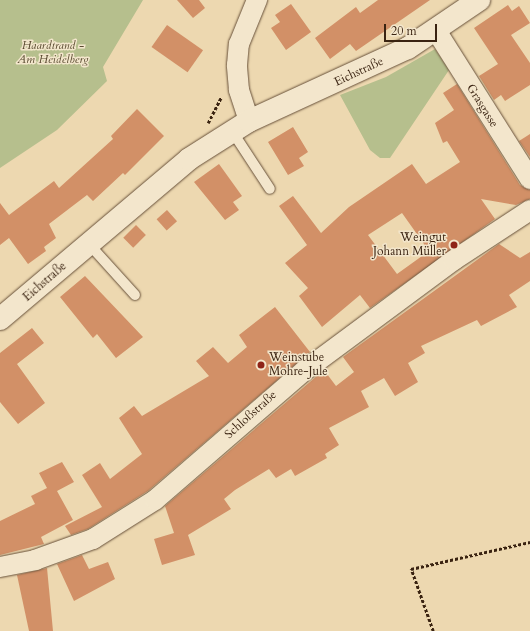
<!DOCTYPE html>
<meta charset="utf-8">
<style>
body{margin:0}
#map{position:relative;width:530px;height:631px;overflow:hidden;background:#edd8b0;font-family:Cardo,serif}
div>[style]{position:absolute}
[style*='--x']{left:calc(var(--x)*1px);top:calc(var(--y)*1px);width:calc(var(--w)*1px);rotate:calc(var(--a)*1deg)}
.green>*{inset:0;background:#b6bf8d}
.building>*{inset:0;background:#d29067;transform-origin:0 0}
.path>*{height:2.5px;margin-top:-1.25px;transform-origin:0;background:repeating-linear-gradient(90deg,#3a2311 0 3px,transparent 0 5px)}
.roads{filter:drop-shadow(0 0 1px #675039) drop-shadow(0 0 1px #675039)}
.service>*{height:10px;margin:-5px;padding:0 5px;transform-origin:5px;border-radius:5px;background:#f3e6cc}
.minor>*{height:20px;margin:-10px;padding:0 10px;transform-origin:10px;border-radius:10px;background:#f3e6cc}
.tertiary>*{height:22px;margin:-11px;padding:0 11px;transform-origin:11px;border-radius:11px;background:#f3e6cc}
.dots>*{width:11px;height:11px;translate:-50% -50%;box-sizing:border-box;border:2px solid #f3e6cc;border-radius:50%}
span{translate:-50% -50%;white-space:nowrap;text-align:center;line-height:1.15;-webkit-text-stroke:3px #f3e6cc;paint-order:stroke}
.park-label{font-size:12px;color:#594a30;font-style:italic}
.street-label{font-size:12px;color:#3a2311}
.poi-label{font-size:12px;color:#3a2311}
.right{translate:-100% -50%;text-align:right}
.left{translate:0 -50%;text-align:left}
.scale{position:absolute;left:384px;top:24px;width:53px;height:18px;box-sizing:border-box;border:2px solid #3a2311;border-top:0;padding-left:5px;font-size:12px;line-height:14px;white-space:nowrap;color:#3a2311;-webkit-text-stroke:3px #f3e6cc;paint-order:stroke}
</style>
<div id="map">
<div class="green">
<div style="clip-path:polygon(0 0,143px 0,103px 67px,107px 81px,57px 130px,0 168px)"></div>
<div style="clip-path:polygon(435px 49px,449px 70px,390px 158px,380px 158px,370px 150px,340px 95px,386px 77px)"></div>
</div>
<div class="building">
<div style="clip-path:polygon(177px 0,199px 0,205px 8px,193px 18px)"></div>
<div style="clip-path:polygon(378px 0,430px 0,356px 51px,350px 44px,330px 59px,315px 38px,356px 7px,360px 13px)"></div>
<div style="clip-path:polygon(291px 4px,311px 32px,286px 50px,271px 28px,280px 22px,275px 15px)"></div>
<div style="clip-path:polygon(508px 5px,512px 11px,519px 6px,530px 23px,511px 35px,530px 63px,530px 85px,505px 101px,501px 95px,494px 100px,479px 76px,498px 64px,474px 28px)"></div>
<div style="left:167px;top:25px;width:44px;height:27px;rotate:35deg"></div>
<div style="clip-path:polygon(evenodd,457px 84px,520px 185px,530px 190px,530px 199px,516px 205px,481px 199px,495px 219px,370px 308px,360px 295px,322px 327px,299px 296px,308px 288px,285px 263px,307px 245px,279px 206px,293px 196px,321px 233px,349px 207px,412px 164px,426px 184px,460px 162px,447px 141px,443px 143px,435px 123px,454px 110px,443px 93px,457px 84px,402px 213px,429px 251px,397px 274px,368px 235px,402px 213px)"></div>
<div style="clip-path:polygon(137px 109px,164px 136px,125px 175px,123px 173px,93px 201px,87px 195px,49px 224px,56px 238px,44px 247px,46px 251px,28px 264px,9px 238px,0 245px,0 203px,9px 215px,54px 181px,59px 188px,113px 139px,111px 136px)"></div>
<div style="clip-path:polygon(293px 127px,308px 152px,299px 158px,304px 166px,288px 175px,268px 142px)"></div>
<div style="clip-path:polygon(530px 134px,530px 157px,519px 141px)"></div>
<div style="clip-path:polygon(219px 164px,242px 196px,233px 202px,239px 210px,225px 220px,194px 182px)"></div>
<div style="left:167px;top:210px;width:15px;height:14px;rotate:48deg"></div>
<div style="left:136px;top:225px;width:14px;height:18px;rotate:45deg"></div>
<div style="clip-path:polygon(499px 244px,520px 258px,530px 252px,530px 281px,509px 295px,517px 307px,481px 326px,477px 320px,421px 346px,425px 353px,408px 363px,418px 382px,395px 396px,384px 378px,361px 391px,369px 407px,329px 428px,339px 445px,325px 454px,327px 458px,295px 476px,291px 469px,276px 478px,269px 469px,235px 490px,224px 499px,231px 509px,188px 535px,195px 555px,162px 565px,154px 539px,174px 533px,165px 506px,324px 370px,336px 386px,354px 372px,343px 357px)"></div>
<div style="clip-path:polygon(85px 276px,143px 337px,116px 358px,97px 334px,93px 338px,60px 297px)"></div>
<div style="clip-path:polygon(275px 307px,310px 352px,148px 491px,88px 529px,71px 535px,65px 526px,102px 507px,82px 475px,100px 463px,110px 479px,142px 454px,119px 418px,134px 406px,142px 416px,209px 376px,196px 361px,213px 347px,228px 363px,247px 347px,239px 335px)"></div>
<div style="clip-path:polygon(32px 328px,44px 343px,17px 364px,45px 403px,18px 424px,0 402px,0 353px)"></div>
<div style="clip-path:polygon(62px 462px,74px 482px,57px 491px,73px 520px,41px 537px,44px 544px,0 555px,0 521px,35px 504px,31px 496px,47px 488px,39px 473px)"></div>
<div style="clip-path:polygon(82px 555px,89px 569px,108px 562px,115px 579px,74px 601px,57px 564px)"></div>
<div style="clip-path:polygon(47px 568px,53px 631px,29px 631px,17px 575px)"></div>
</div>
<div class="path">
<div style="--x:208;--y:123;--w:29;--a:-63"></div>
<div style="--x:433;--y:631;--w:66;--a:-109.5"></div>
<div style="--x:411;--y:569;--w:122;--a:-12.8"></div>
</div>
<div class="roads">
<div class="service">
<div style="--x:232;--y:131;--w:69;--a:56.8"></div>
<div style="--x:88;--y:243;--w:70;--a:47.9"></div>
</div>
<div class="minor">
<div style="--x:437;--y:32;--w:174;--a:57.7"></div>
<div style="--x:249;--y:121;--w:33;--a:-108"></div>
<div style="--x:239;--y:90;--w:25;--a:-95"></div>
<div style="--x:237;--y:65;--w:21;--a:-85"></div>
<div style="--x:239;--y:44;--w:48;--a:-67.8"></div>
<div style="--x:0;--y:567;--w:36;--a:-11"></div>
<div style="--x:35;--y:560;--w:62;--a:-19.9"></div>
<div style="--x:93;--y:539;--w:73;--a:-32.2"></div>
<div style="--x:155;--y:500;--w:197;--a:-40.9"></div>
<div style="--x:304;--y:371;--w:187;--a:-36.5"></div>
<div style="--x:454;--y:260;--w:91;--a:-33.3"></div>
</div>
<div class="tertiary">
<div style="--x:0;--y:319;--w:248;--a:-40.2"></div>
<div style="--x:189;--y:159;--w:71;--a:-32.3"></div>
<div style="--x:249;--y:121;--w:175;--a:-24.7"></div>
<div style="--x:408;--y:48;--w:86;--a:-34.1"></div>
</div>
</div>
<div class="dots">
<div style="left:454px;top:245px;background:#8f2418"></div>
<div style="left:261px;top:365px;background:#8f2418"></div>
</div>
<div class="park-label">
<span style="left:53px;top:53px">Haardtrand -<br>Am Heidelberg</span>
</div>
<div class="street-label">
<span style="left:359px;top:72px;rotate:-25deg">Eichstraße</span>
<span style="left:482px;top:106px;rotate:58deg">Grasgasse</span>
<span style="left:45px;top:282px;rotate:-41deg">Eichstraße</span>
<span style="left:251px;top:415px;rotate:-42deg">Schloßstraße</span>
</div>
<div class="poi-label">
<span class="right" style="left:446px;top:245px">Weingut<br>Johann Müller</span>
<span class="left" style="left:269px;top:365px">Weinstube<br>Mohre-Jule</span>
</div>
<div class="scale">20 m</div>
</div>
